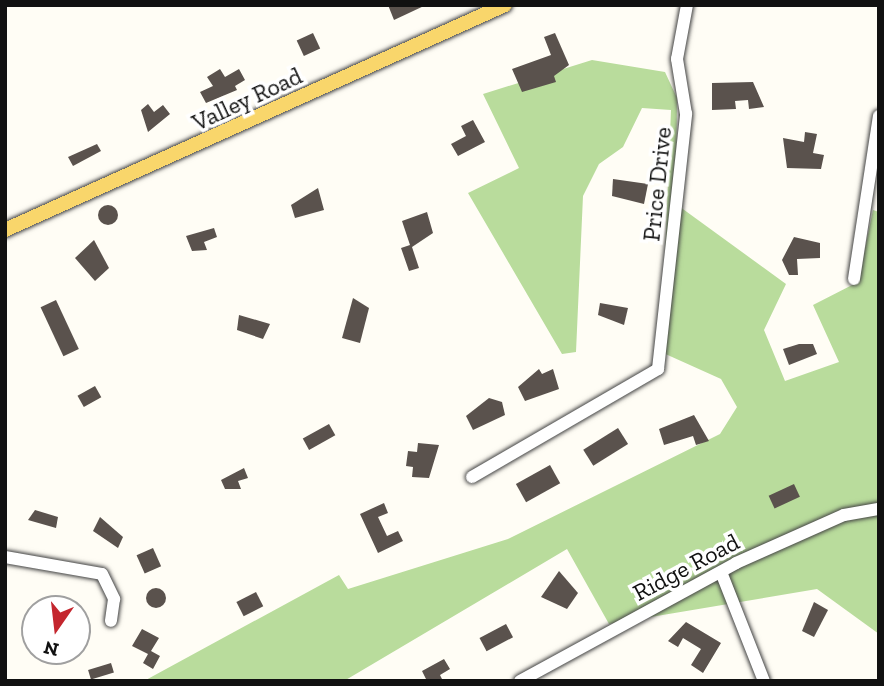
<!DOCTYPE html>
<style>
body{margin:0}
#map{position:relative;width:884px;height:686px;overflow:hidden;background:#fffdf5;font-family:"Zilla Slab",serif}
div>[style]{position:absolute}
[style*='--x']{left:calc(var(--x)*1px);top:calc(var(--y)*1px);width:calc(var(--w)*1px);rotate:calc(var(--a)*1deg)}
.forest>*{inset:0;background:#b9dc9c}
.building>*{inset:0;background:#5a524d;transform-origin:0 0}
.round{border-radius:50%}
.roads{filter:drop-shadow(0 0 2px #444) drop-shadow(0 0 2px #444)}
.minor>*{height:12px;margin:-6px;padding:0 6px;transform-origin:6px;border-radius:6px;background:#fff}
.major>*{height:14px;margin:-7px;padding:0 7px;transform-origin:7px;border-radius:7px;background:#f9d66b}
span{translate:-50% -50%;white-space:nowrap;text-align:center;line-height:1.15;-webkit-text-stroke:7px #fff;paint-order:stroke}
.street-label{font-size:24px;color:#111}
.frame{position:absolute;inset:0;border:7px solid #111;pointer-events:none}
.north{position:absolute;left:21px;top:595px;width:70px;height:70px;box-sizing:border-box;background:#fff;border:2px solid #a0a0a0;border-radius:50%;rotate:194deg;font-size:19px;font-weight:700;line-height:28px;text-align:center;color:#111}
.north::after{content:'';display:block;margin:auto;width:24px;height:32px;background:#c4262e;clip-path:polygon(50% 0,100% 100%,50% 72%,0 100%)}
</style>
<div id="map">
<div class="forest">
<div style="clip-path:polygon(592px 60px,665px 72px,677px 98px,676px 204px,786px 284px,764px 330px,785px 381px,839px 362px,813px 305px,858px 282px,873px 210px,879px 212px,879px 634px,817px 589px,609px 624px,567px 549px,344px 681px,144px 681px,339px 575px,348px 589px,508px 539px,720px 434px,737px 407px,721px 379px,661px 352px,671px 110px,642px 108px,623px 147px,599px 164px,583px 196px,576px 352px,562px 354px,468px 193px,519px 168px,483px 94px)"></div>
</div>
<div class="building">
<div style="clip-path:polygon(388px 5px,426px 5px,394px 20px)"></div>
<div style="left:313px;top:33px;width:17px;height:18px;rotate:65deg"></div>
<div style="clip-path:polygon(555px 33px,569px 65px,554px 76px,556px 82px,522px 92px,512px 69px,551px 55px,544px 37px)"></div>
<div style="clip-path:polygon(220px 69px,225px 77px,239px 69px,245px 80px,235px 86px,237px 90px,206px 103px,200px 92px,213px 86px,207px 77px)"></div>
<div style="clip-path:polygon(753px 82px,764px 107px,749px 109px,748px 100px,735px 101px,736px 109px,712px 110px,712px 83px)"></div>
<div style="clip-path:polygon(148px 104px,154px 112px,163px 105px,170px 114px,148px 132px,141px 110px)"></div>
<div style="clip-path:polygon(473px 120px,485px 142px,458px 156px,451px 144px,466px 136px,461px 126px)"></div>
<div style="clip-path:polygon(805px 132px,817px 134px,813px 153px,824px 155px,821px 169px,787px 168px,783px 138px,804px 142px)"></div>
<div style="clip-path:polygon(97px 144px,101px 151px,73px 166px,68px 157px)"></div>
<div style="clip-path:polygon(613px 179px,648px 184px,644px 204px,612px 196px)"></div>
<div style="clip-path:polygon(318px 188px,324px 210px,295px 218px,291px 205px)"></div>
<div class="round" style="left:98px;top:205px;width:20px;height:20px"></div>
<div style="clip-path:polygon(427px 212px,433px 233px,412px 247px,419px 268px,409px 271px,401px 248px,410px 245px,402px 221px)"></div>
<div style="clip-path:polygon(214px 228px,217px 237px,204px 242px,207px 250px,192px 251px,186px 236px)"></div>
<div style="clip-path:polygon(794px 237px,820px 243px,820px 258px,797px 259px,798px 275px,789px 275px,782px 260px)"></div>
<div style="clip-path:polygon(94px 240px,109px 268px,95px 281px,75px 258px)"></div>
<div style="clip-path:polygon(353px 298px,369px 308px,360px 343px,342px 338px)"></div>
<div style="left:56px;top:300px;width:54px;height:17px;rotate:65deg"></div>
<div style="clip-path:polygon(600px 303px,628px 308px,624px 325px,598px 315px)"></div>
<div style="clip-path:polygon(239px 315px,270px 324px,263px 339px,237px 330px)"></div>
<div style="clip-path:polygon(799px 344px,813px 344px,817px 354px,789px 365px,783px 349px)"></div>
<div style="clip-path:polygon(539px 369px,542px 374px,553px 369px,559px 389px,525px 401px,518px 387px)"></div>
<div style="left:95px;top:386px;width:13px;height:20px;rotate:61deg"></div>
<div style="clip-path:polygon(489px 398px,502px 402px,505px 415px,473px 430px,466px 416px)"></div>
<div style="clip-path:polygon(694px 415px,709px 441px,696px 445px,693px 436px,664px 445px,659px 429px)"></div>
<div style="left:329px;top:424px;width:13px;height:30px;rotate:61deg"></div>
<div style="left:618px;top:428px;width:19px;height:41px;rotate:58deg"></div>
<div style="clip-path:polygon(418px 443px,439px 445px,429px 478px,412px 477px,413px 467px,406px 466px,408px 451px,417px 452px)"></div>
<div style="left:550px;top:465px;width:21px;height:39px;rotate:61deg"></div>
<div style="clip-path:polygon(244px 468px,248px 478px,238px 481px,241px 489px,225px 489px,221px 480px)"></div>
<div style="left:794px;top:484px;width:14px;height:28px;rotate:65deg"></div>
<div style="clip-path:polygon(384px 503px,388px 513px,378px 517px,387px 536px,398px 531px,403px 541px,378px 553px,360px 514px)"></div>
<div style="clip-path:polygon(35px 510px,58px 517px,56px 528px,28px 520px)"></div>
<div style="clip-path:polygon(100px 517px,123px 537px,118px 548px,93px 531px)"></div>
<div style="left:153px;top:548px;width:20px;height:18px;rotate:66deg"></div>
<div style="clip-path:polygon(559px 571px,578px 593px,567px 609px,541px 597px)"></div>
<div class="round" style="left:146px;top:588px;width:20px;height:20px"></div>
<div style="left:256px;top:592px;width:16px;height:22px;rotate:63deg"></div>
<div style="clip-path:polygon(814px 602px,828px 610px,814px 637px,802px 631px)"></div>
<div style="clip-path:polygon(686px 622px,721px 643px,703px 673px,691px 665px,701px 649px,683px 638px,678px 647px,668px 641px)"></div>
<div style="left:506px;top:624px;width:15px;height:30px;rotate:62deg"></div>
<div style="clip-path:polygon(142px 629px,159px 638px,151px 651px,160px 656px,153px 669px,143px 663px,148px 654px,132px 646px)"></div>
<div style="clip-path:polygon(444px 659px,450px 669px,440px 675px,443px 681px,427px 681px,422px 671px)"></div>
<div style="left:111px;top:663px;width:10px;height:24px;rotate:73deg"></div>
</div>
<div class="roads">
<div class="minor">
<div style="--x:854;--y:279;--w:165;--a:-81.3"></div>
<div style="--x:472;--y:477;--w:215;--a:-30.1"></div>
<div style="--x:658;--y:369;--w:257;--a:-83.7"></div>
<div style="--x:686;--y:114;--w:56;--a:-99.3"></div>
<div style="--x:677;--y:59;--w:55;--a:-79.5"></div>
<div style="--x:5;--y:557;--w:98;--a:9.9"></div>
<div style="--x:102;--y:574;--w:28;--a:64"></div>
<div style="--x:114;--y:599;--w:22;--a:98"></div>
<div style="--x:721;--y:572;--w:117;--a:68.5"></div>
<div style="--x:520;--y:681;--w:246;--a:-28.6"></div>
<div style="--x:736;--y:563;--w:118;--a:-24"></div>
<div style="--x:844;--y:515;--w:36;--a:-10"></div>
</div>
<div class="major">
<div style="--x:5;--y:230;--w:548;--a:-24.23"></div>
</div>
</div>
<div class="street-label">
<span style="left:247px;top:99px;rotate:-25deg">Valley Road</span>
<span style="left:657px;top:184px;rotate:-84deg">Price Drive</span>
<span style="left:686px;top:567px;rotate:-28deg">Ridge Road</span>
</div>
<div class="frame"></div>
<div class="north">N</div>
</div>
